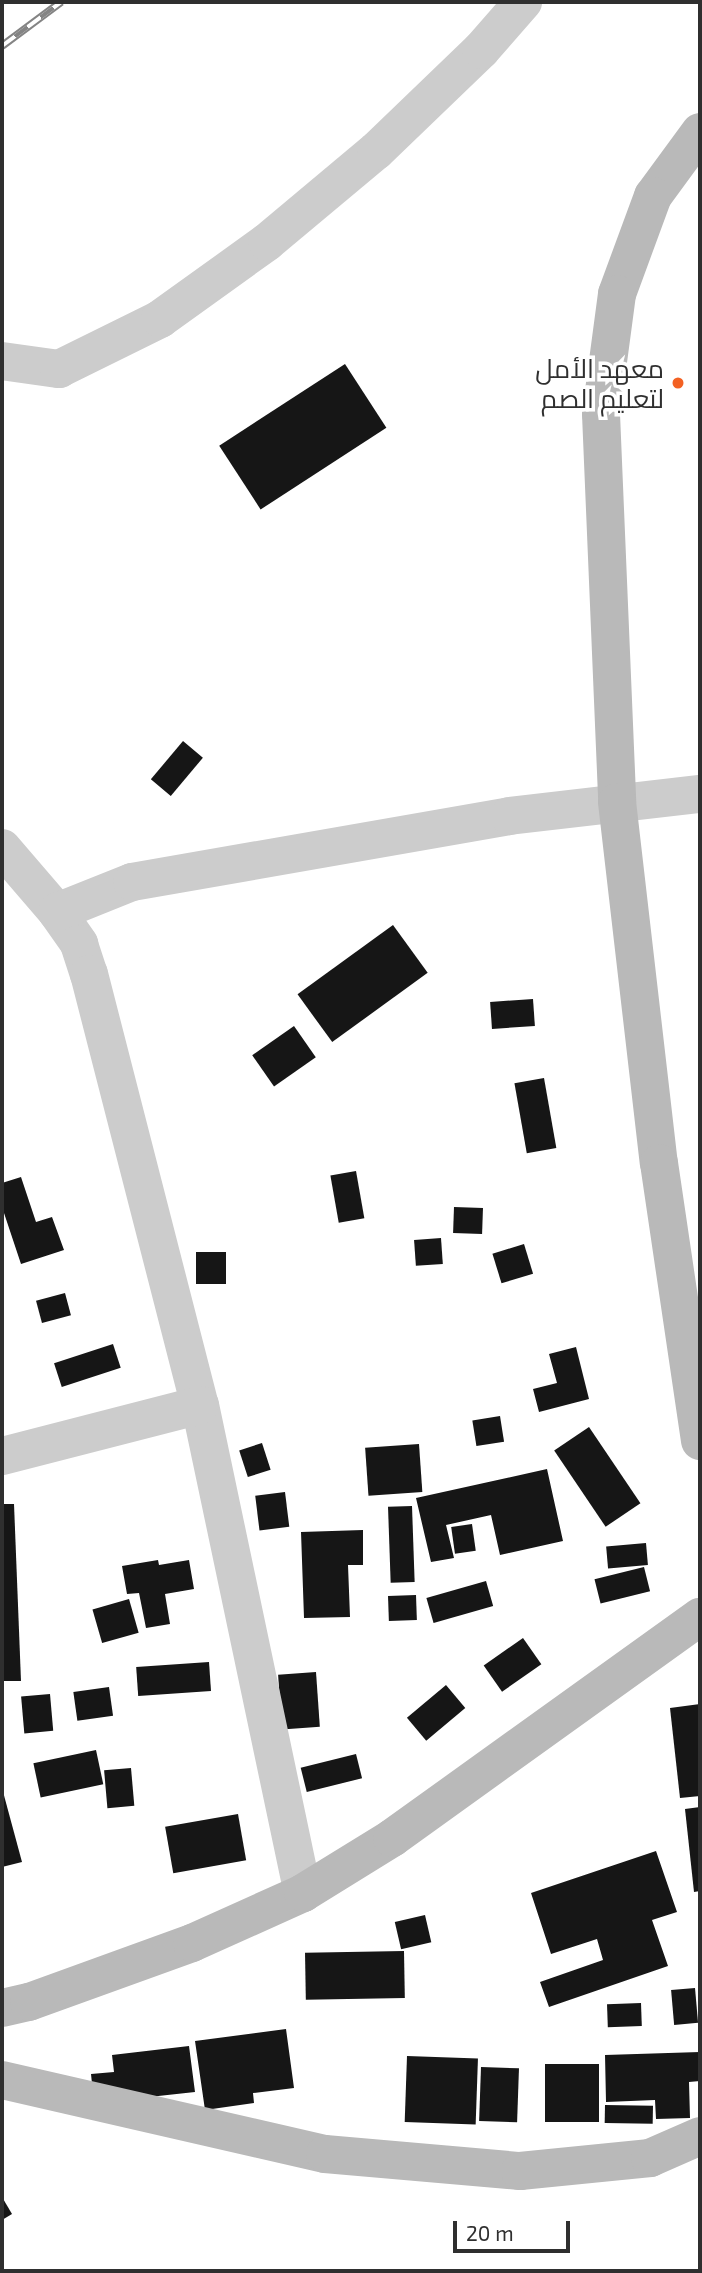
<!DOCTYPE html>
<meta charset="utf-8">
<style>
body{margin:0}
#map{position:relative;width:702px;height:2273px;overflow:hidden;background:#fff;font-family:"Exo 2",Cairo,sans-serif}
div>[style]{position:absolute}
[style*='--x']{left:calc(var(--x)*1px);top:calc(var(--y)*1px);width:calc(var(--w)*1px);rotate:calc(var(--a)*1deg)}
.building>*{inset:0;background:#161616;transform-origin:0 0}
.street>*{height:38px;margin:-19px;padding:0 19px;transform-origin:19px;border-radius:19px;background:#ccc}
.secondary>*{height:38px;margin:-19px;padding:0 19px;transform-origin:19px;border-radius:19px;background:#b9b9b9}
.rail>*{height:8px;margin-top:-4px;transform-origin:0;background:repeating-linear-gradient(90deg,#fff 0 16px,#848484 0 32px);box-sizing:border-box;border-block:2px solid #848484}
.dots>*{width:19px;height:19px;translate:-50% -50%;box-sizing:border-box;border:4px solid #fff;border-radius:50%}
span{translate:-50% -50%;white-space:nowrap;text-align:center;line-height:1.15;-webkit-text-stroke:7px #fff;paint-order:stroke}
.poi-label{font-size:26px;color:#2f2f2f}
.right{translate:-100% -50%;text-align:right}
.frame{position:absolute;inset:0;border:4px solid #2f2f2f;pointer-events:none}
.scale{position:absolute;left:453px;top:2221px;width:117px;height:32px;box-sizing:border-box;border:4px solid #2f2f2f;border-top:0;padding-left:9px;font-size:21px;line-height:24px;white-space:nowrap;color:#2f2f2f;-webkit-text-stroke:5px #fff;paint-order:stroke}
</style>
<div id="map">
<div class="building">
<div style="left:345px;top:364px;width:76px;height:150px;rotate:57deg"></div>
<div style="left:183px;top:741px;width:26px;height:50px;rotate:40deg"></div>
<div style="left:393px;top:925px;width:59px;height:118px;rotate:54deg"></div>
<div style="left:533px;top:999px;width:27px;height:43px;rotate:86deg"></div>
<div style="left:294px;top:1026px;width:38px;height:51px;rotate:55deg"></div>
<div style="left:544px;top:1078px;width:71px;height:30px;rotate:80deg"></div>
<div style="left:356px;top:1171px;width:48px;height:26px;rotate:80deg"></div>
<div style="clip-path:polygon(21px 1177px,36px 1222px,52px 1217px,64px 1250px,21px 1264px,2px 1207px,2px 1183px)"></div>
<div style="left:454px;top:1207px;width:29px;height:26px;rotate:2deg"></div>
<div style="left:441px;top:1238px;width:26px;height:27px;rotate:86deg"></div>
<div style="left:524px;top:1244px;width:31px;height:33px;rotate:73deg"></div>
<div style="left:196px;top:1252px;width:30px;height:32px"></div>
<div style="left:65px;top:1293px;width:23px;height:30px;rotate:75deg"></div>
<div style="left:113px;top:1344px;width:25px;height:62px;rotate:72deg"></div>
<div style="clip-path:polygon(576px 1347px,589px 1399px,539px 1412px,533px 1389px,557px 1383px,549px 1354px)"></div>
<div style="left:500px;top:1416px;width:26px;height:28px;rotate:81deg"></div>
<div style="left:589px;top:1427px;width:92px;height:42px;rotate:56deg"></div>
<div style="left:262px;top:1443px;width:28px;height:24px;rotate:72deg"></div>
<div style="left:419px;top:1444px;width:48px;height:54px;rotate:86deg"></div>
<div style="clip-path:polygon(547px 1469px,563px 1541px,500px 1555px,491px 1515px,446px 1525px,454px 1558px,431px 1562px,416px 1498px)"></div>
<div style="left:285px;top:1492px;width:35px;height:30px;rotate:83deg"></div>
<div style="clip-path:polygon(2px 1504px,14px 1504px,21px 1681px,2px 1681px)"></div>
<div style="left:412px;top:1506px;width:76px;height:24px;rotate:88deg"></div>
<div style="left:472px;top:1524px;width:27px;height:21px;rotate:82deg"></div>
<div style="clip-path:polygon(363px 1530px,363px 1565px,348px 1565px,350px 1617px,304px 1618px,301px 1532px)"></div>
<div style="left:646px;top:1543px;width:22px;height:40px;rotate:85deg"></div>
<div style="clip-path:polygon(158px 1560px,159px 1565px,189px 1560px,194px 1589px,165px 1594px,170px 1624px,146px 1628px,139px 1593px,127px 1594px,122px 1566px)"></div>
<div style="left:644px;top:1567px;width:25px;height:51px;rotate:76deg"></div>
<div style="left:486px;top:1581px;width:26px;height:62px;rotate:74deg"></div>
<div style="left:416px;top:1595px;width:25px;height:28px;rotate:88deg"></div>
<div style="left:129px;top:1599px;width:35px;height:38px;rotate:74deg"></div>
<div style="left:523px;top:1638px;width:32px;height:48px;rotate:55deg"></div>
<div style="left:209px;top:1662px;width:29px;height:73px;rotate:86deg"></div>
<div style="left:316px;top:1672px;width:55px;height:38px;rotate:86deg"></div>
<div style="left:446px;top:1685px;width:30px;height:51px;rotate:50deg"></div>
<div style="left:109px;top:1687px;width:29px;height:36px;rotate:82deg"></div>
<div style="left:50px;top:1694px;width:37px;height:29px;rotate:85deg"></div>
<div style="clip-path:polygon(700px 1704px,700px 1796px,680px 1798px,670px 1708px)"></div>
<div style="left:96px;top:1750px;width:35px;height:64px;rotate:78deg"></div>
<div style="left:356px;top:1754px;width:25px;height:57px;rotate:76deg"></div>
<div style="left:131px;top:1768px;width:38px;height:27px;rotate:85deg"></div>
<div style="clip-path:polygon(2px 1788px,22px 1862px,2px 1867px)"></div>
<div style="clip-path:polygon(700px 1807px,700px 1891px,694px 1892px,685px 1809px)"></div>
<div style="left:238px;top:1814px;width:47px;height:74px;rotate:80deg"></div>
<div style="clip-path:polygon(656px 1851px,677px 1912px,652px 1920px,668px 1966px,549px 2007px,540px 1982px,603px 1960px,597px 1939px,551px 1954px,531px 1893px)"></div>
<div style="left:425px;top:1915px;width:28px;height:31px;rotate:77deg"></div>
<div style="left:404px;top:1951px;width:47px;height:99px;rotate:89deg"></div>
<div style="left:695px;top:1988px;width:35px;height:24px;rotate:85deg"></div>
<div style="left:641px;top:2003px;width:23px;height:34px;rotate:88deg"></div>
<div style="clip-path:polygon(286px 2029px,294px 2088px,253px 2093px,254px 2103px,205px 2110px,195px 2041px)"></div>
<div style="clip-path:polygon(189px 2046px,195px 2092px,94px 2103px,91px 2074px,114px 2072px,112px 2055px)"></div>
<div style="clip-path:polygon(700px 2052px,700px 2081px,689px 2082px,690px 2118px,656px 2119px,655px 2100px,606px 2102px,605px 2055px)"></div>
<div style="left:407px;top:2056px;width:71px;height:66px;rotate:2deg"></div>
<div style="left:545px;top:2064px;width:54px;height:58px"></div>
<div style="left:481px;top:2067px;width:38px;height:54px;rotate:2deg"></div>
<div style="left:605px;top:2105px;width:48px;height:18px;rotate:1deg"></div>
<div style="clip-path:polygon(2px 2197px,12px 2214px,2px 2220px)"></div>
</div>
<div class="street">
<div style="--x:2;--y:361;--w:58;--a:8"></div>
<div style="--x:59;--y:369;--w:113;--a:-26.3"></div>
<div style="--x:160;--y:319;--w:132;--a:-35.7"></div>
<div style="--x:267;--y:242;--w:142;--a:-39.9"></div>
<div style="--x:376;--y:151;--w:146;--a:-43.9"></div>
<div style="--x:481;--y:50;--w:64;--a:-48.8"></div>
<div style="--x:2;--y:848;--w:84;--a:49.3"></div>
<div style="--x:57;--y:912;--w:39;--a:55"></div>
<div style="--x:79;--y:944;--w:32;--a:72"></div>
<div style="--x:89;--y:974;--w:445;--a:75.6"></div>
<div style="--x:200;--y:1405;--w:499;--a:78.1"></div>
<div style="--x:57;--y:912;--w:81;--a:-21.8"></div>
<div style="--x:132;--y:882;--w:383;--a:-9.9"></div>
<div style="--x:509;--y:816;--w:192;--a:-6.6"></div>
<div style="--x:2;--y:1456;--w:204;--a:-14.4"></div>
</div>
<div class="secondary">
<div style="--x:700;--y:132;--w:79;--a:126.3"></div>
<div style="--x:653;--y:196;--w:104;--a:110.2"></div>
<div style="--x:617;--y:294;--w:121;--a:97.6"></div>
<div style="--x:601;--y:414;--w:388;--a:87.6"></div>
<div style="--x:617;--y:802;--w:363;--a:83.4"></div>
<div style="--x:659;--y:1163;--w:281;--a:81.6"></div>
<div style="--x:2;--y:2008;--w:28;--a:-13"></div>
<div style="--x:29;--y:2002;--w:173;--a:-19.9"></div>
<div style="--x:192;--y:1943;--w:122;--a:-24.2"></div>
<div style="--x:303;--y:1893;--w:105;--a:-31.7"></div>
<div style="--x:392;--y:1838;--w:379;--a:-35.7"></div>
<div style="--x:2;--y:2080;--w:331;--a:12.9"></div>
<div style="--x:325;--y:2154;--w:196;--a:5"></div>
<div style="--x:520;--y:2171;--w:131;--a:-5.7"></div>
<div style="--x:650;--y:2158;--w:55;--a:-23.7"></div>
</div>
<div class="rail">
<div style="--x:2;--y:46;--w:74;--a:-36.7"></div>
</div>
<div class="dots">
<div style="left:678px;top:383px;background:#f36123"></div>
</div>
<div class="poi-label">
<span class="right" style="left:664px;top:383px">معهد الأمل<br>لتعليم الصم</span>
</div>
<div class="frame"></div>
<div class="scale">20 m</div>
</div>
